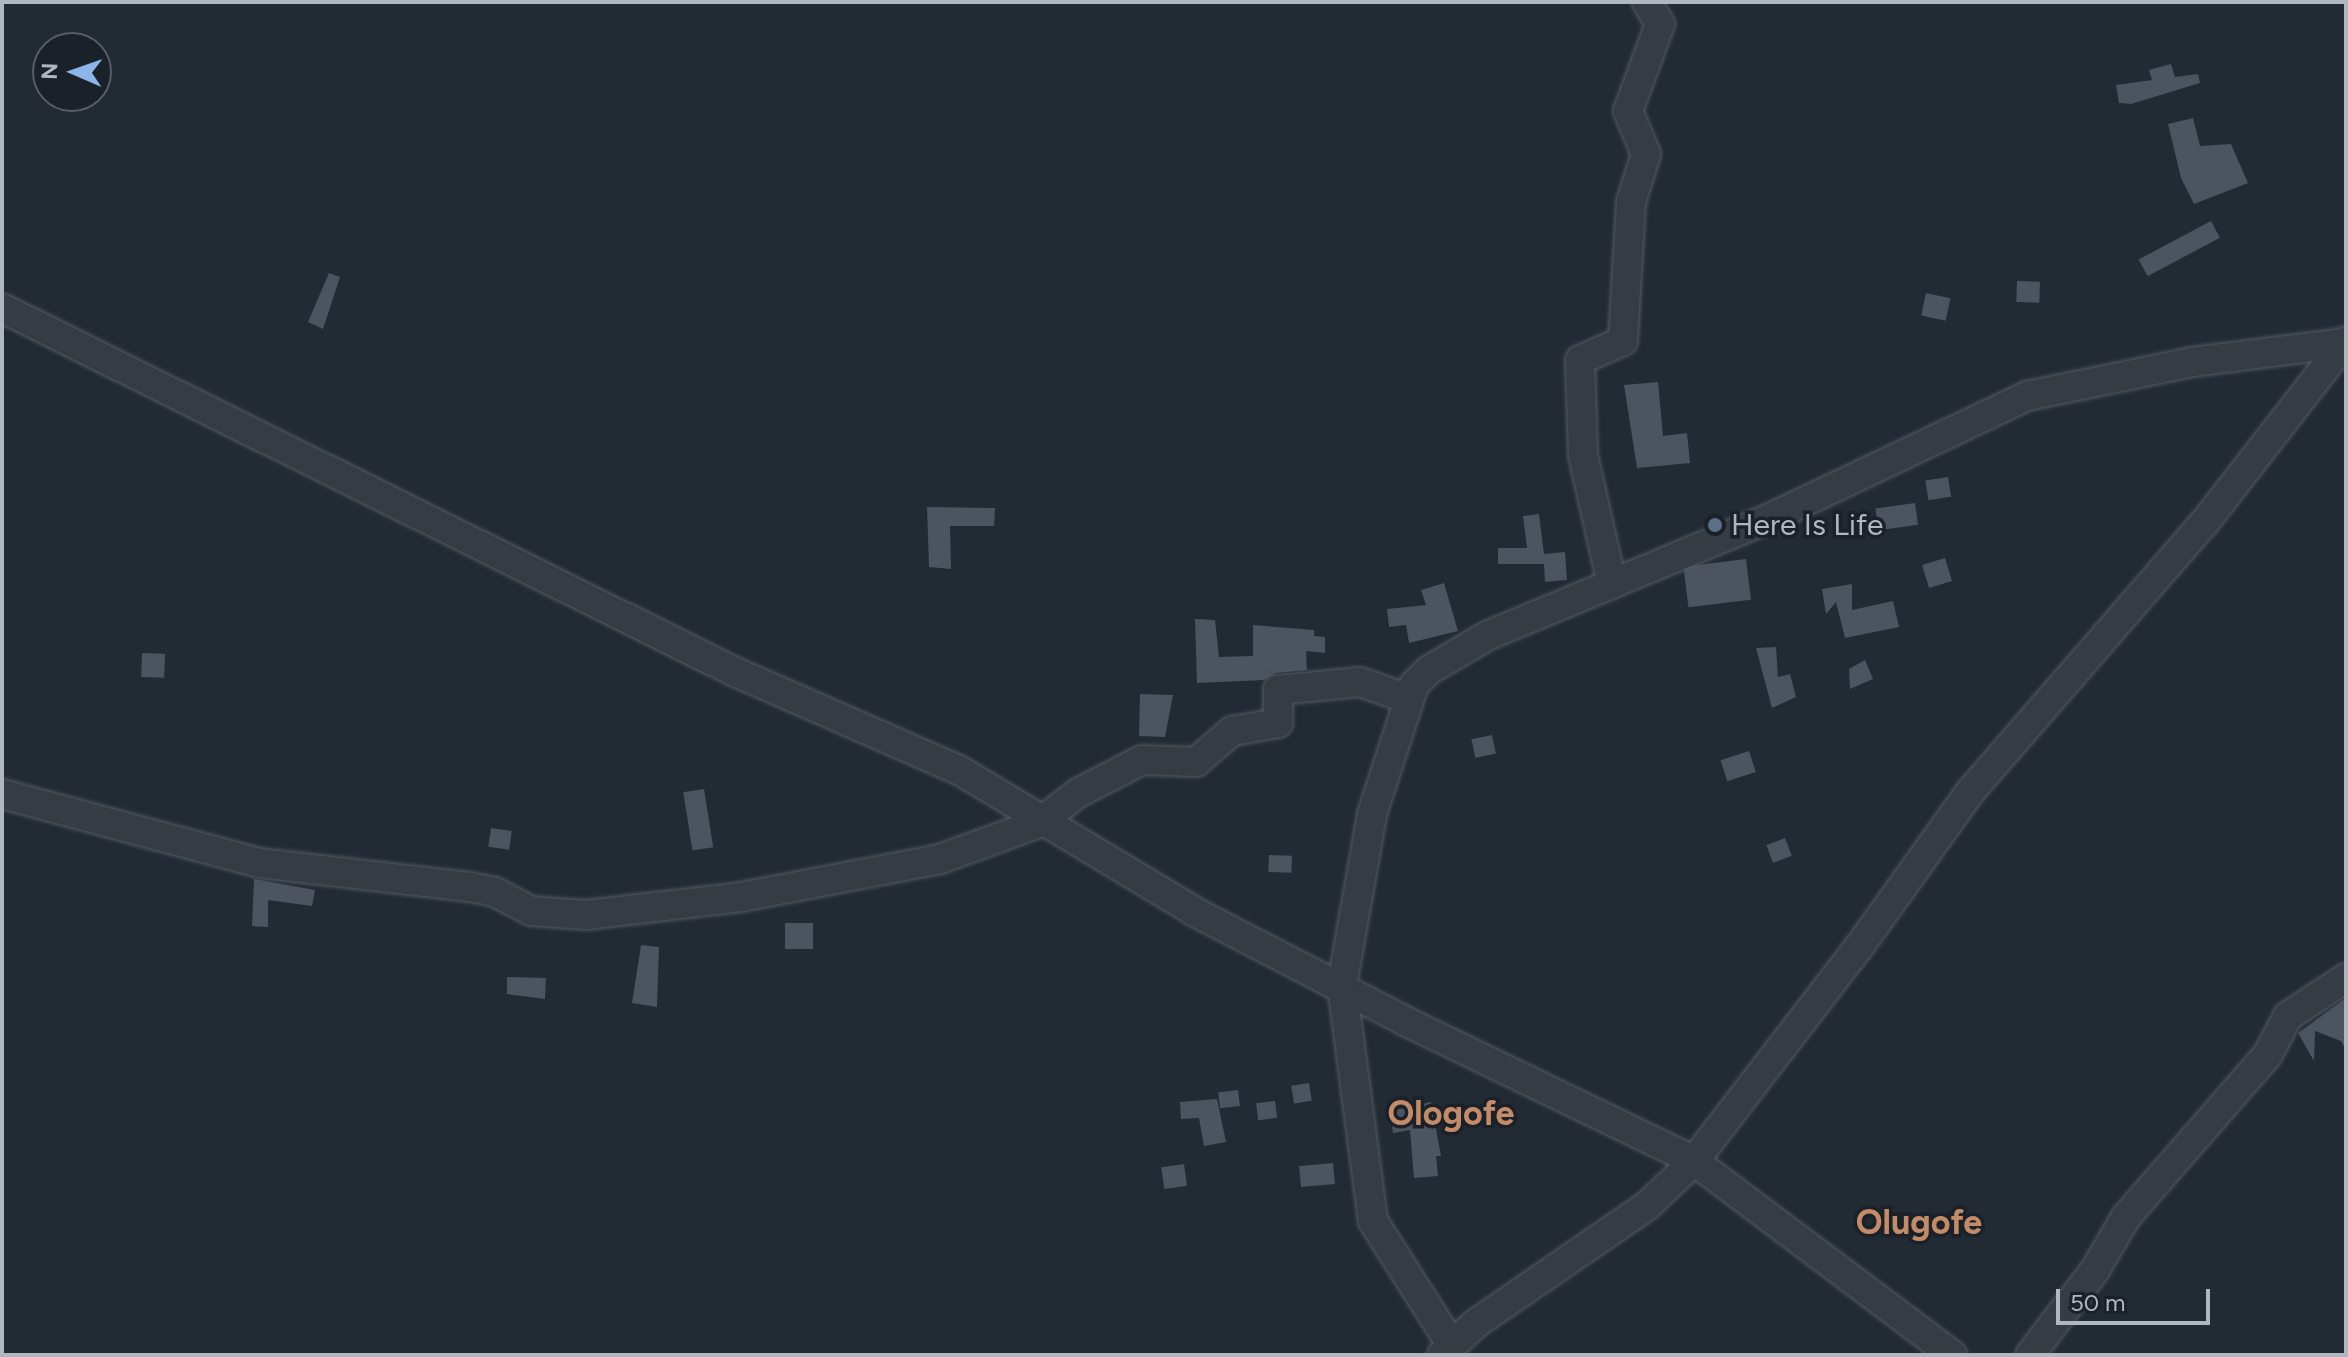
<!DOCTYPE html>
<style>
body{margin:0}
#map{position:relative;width:2348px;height:1357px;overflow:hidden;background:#222a33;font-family:Figtree,sans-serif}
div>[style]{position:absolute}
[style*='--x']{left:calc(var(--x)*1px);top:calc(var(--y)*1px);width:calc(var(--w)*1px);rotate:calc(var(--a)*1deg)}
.building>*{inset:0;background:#4b545f;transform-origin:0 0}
.roads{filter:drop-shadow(0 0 2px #525a62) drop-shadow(0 0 2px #525a62)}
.minor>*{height:28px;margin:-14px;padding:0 14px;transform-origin:14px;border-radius:14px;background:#353c44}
.dots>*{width:22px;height:22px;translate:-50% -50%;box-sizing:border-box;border:4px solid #1b2128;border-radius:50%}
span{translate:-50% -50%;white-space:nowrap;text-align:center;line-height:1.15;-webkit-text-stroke:7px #1b2128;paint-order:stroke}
.poi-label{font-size:30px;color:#afb7c1}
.left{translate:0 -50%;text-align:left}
.quarter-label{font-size:34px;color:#c38b68;font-weight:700}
.frame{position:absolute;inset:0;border:4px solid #afb7c1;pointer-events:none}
.north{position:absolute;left:32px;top:32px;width:80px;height:80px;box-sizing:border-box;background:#1b2128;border:2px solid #565d65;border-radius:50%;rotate:272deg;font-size:22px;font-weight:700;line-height:32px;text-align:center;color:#afb7c1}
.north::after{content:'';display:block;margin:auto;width:28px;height:36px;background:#8cb5e9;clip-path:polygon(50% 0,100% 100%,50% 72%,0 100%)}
.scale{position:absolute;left:2056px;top:1289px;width:154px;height:36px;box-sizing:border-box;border:4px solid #afb7c1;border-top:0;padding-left:10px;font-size:24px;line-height:28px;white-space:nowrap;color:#afb7c1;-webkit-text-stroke:6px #1b2128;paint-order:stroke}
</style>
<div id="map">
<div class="building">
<div style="clip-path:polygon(2171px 64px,2175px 77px,2198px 74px,2200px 83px,2131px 104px,2119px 103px,2116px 85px,2152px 80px,2149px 70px)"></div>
<div style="clip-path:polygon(2193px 118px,2200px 146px,2231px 144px,2248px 183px,2194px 204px,2181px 178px,2168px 124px)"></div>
<div style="left:2211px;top:221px;width:19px;height:82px;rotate:62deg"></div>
<div style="clip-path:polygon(329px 273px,340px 277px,323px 329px,308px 322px)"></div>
<div style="left:2017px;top:281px;width:23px;height:21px;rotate:2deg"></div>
<div style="left:1926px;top:293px;width:25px;height:23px;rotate:12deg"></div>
<div style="clip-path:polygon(1658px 382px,1663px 436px,1687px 433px,1690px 463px,1637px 468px,1624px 385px)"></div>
<div style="left:1948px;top:477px;width:20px;height:23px;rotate:81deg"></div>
<div style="left:1915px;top:503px;width:22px;height:40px;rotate:82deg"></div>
<div style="clip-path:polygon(927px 507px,995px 508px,994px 526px,950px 526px,951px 569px,929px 567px)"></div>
<div style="clip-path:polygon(1539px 514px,1544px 554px,1565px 552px,1567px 580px,1545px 582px,1544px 564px,1498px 564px,1498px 548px,1527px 548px,1523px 516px)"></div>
<div style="left:1945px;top:558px;width:24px;height:24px;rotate:73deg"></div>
<div style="left:1746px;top:559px;width:41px;height:63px;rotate:83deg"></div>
<div style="clip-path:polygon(1444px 583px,1458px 631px,1409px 643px,1406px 625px,1389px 627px,1387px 609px,1426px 605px,1421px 590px)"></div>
<div style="clip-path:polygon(1852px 584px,1852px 610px,1893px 601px,1899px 627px,1845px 638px,1836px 602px,1826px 614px,1822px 589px)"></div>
<div style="clip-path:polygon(1195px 619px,1215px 620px,1219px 657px,1253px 656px,1253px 625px,1314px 630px,1314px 636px,1325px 637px,1325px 653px,1306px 651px,1307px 670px,1276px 673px,1264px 680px,1197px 683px)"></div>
<div style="clip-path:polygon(1776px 647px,1778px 677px,1790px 674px,1796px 697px,1772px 708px,1756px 648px)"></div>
<div style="left:142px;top:653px;width:23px;height:24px;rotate:2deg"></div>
<div style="clip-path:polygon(1865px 660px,1873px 679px,1850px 689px,1849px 669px)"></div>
<div style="clip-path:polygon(1140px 694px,1173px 695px,1165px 737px,1139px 736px)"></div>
<div style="left:1492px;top:735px;width:19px;height:21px;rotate:78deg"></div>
<div style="left:1749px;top:751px;width:22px;height:30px;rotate:72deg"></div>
<div style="left:704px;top:789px;width:59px;height:21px;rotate:81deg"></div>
<div style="left:491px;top:828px;width:21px;height:19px;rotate:8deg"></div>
<div style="left:1785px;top:838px;width:19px;height:20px;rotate:69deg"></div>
<div style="left:1269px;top:855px;width:23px;height:17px;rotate:2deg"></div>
<div style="clip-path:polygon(254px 879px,315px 890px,312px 906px,268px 900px,268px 927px,252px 926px)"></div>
<div style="left:785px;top:923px;width:28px;height:26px"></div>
<div style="clip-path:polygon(641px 945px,659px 947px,657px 1007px,632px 1003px)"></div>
<div style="clip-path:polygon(507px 977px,546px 978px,545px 999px,507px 994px)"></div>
<div style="clip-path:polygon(2346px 998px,2346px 1050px,2341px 1041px,2315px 1031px,2314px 1061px,2298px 1033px)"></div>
<div style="left:1309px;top:1083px;width:18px;height:18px;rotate:81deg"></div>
<div style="left:1238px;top:1090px;width:16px;height:20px;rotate:83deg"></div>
<div style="clip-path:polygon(1217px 1099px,1226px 1142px,1204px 1146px,1199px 1118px,1181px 1119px,1180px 1102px)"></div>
<div style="left:1275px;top:1101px;width:17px;height:19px;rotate:83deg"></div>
<div style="clip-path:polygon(1431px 1102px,1441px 1156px,1436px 1156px,1438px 1176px,1414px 1178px,1410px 1130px,1393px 1133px,1390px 1111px)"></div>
<div style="left:1333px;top:1163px;width:21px;height:34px;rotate:85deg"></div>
<div style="left:1184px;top:1164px;width:22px;height:23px;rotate:82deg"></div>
</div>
<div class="roads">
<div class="minor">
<div style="--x:2;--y:308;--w:816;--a:26.41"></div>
<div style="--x:733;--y:671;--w:247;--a:23.7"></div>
<div style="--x:959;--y:770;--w:275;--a:31"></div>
<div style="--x:1195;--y:912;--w:237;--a:27.4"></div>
<div style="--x:1405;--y:1021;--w:321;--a:25.8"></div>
<div style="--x:1694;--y:1161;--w:323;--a:36.9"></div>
<div style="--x:1612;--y:584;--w:132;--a:-102.7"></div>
<div style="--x:1583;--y:455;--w:95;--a:-91.8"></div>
<div style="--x:1580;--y:360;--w:47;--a:-23.8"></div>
<div style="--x:1623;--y:341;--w:139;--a:-86.7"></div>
<div style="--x:1631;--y:202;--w:50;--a:-72.6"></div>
<div style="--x:1646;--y:154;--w:47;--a:-112.7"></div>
<div style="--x:1628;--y:111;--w:93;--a:-69.8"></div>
<div style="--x:1660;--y:24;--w:26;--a:-121"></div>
<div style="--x:2;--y:794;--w:266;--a:15"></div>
<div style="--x:259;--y:863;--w:212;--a:6.5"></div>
<div style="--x:470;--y:887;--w:25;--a:11"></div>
<div style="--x:495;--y:892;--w:41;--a:27.8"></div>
<div style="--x:531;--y:911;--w:55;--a:4.2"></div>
<div style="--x:586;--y:915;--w:156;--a:-6.6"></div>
<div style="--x:741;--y:897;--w:203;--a:-10.8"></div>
<div style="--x:940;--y:859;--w:105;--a:-20"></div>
<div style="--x:1039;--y:823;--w:49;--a:-37.6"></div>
<div style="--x:1078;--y:793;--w:72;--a:-27.3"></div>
<div style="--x:1142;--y:760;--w:54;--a:2.1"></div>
<div style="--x:1196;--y:762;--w:48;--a:-40.7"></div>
<div style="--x:1232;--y:731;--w:47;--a:-9.9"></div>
<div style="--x:1278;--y:723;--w:33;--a:-90"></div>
<div style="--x:1278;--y:690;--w:82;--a:-5.6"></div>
<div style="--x:1360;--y:682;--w:49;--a:19.2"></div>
<div style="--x:1451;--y:1344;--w:146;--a:-122.4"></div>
<div style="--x:1373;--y:1221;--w:238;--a:-97.5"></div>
<div style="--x:1342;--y:985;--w:174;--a:-80"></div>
<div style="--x:1372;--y:814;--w:136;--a:-72"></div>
<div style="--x:1414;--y:685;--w:21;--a:-45"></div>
<div style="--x:1429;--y:670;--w:69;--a:-30.3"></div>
<div style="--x:1489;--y:635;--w:302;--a:-22.6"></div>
<div style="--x:1768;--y:519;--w:287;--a:-25.4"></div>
<div style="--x:2027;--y:396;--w:168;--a:-11.6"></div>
<div style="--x:2192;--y:362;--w:154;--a:-7.1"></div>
<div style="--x:1442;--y:1355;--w:45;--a:-43.2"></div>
<div style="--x:1475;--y:1324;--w:209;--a:-34.5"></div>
<div style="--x:1647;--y:1206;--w:65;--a:-43.8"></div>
<div style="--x:1694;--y:1161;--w:270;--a:-52.4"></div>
<div style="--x:1859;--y:947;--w:191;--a:-54.4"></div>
<div style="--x:1970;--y:792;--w:358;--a:-49"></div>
<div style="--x:2205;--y:522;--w:229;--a:-52.1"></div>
<div style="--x:2030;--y:1355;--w:107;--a:-52.6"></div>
<div style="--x:2095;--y:1270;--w:61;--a:-59.7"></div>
<div style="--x:2126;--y:1217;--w:216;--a:-48.9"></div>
<div style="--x:2268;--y:1054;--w:43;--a:-62.2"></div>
<div style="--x:2288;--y:1016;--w:69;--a:-33.2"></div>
</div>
</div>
<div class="dots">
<div style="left:1715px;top:525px;background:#5c6f8a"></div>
</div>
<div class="poi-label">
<span class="left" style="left:1731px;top:525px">Here Is Life</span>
</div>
<div class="quarter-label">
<span style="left:1451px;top:1114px">Ologofe</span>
<span style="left:1919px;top:1223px">Olugofe</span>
</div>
<div class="frame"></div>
<div class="north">N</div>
<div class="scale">50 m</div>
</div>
